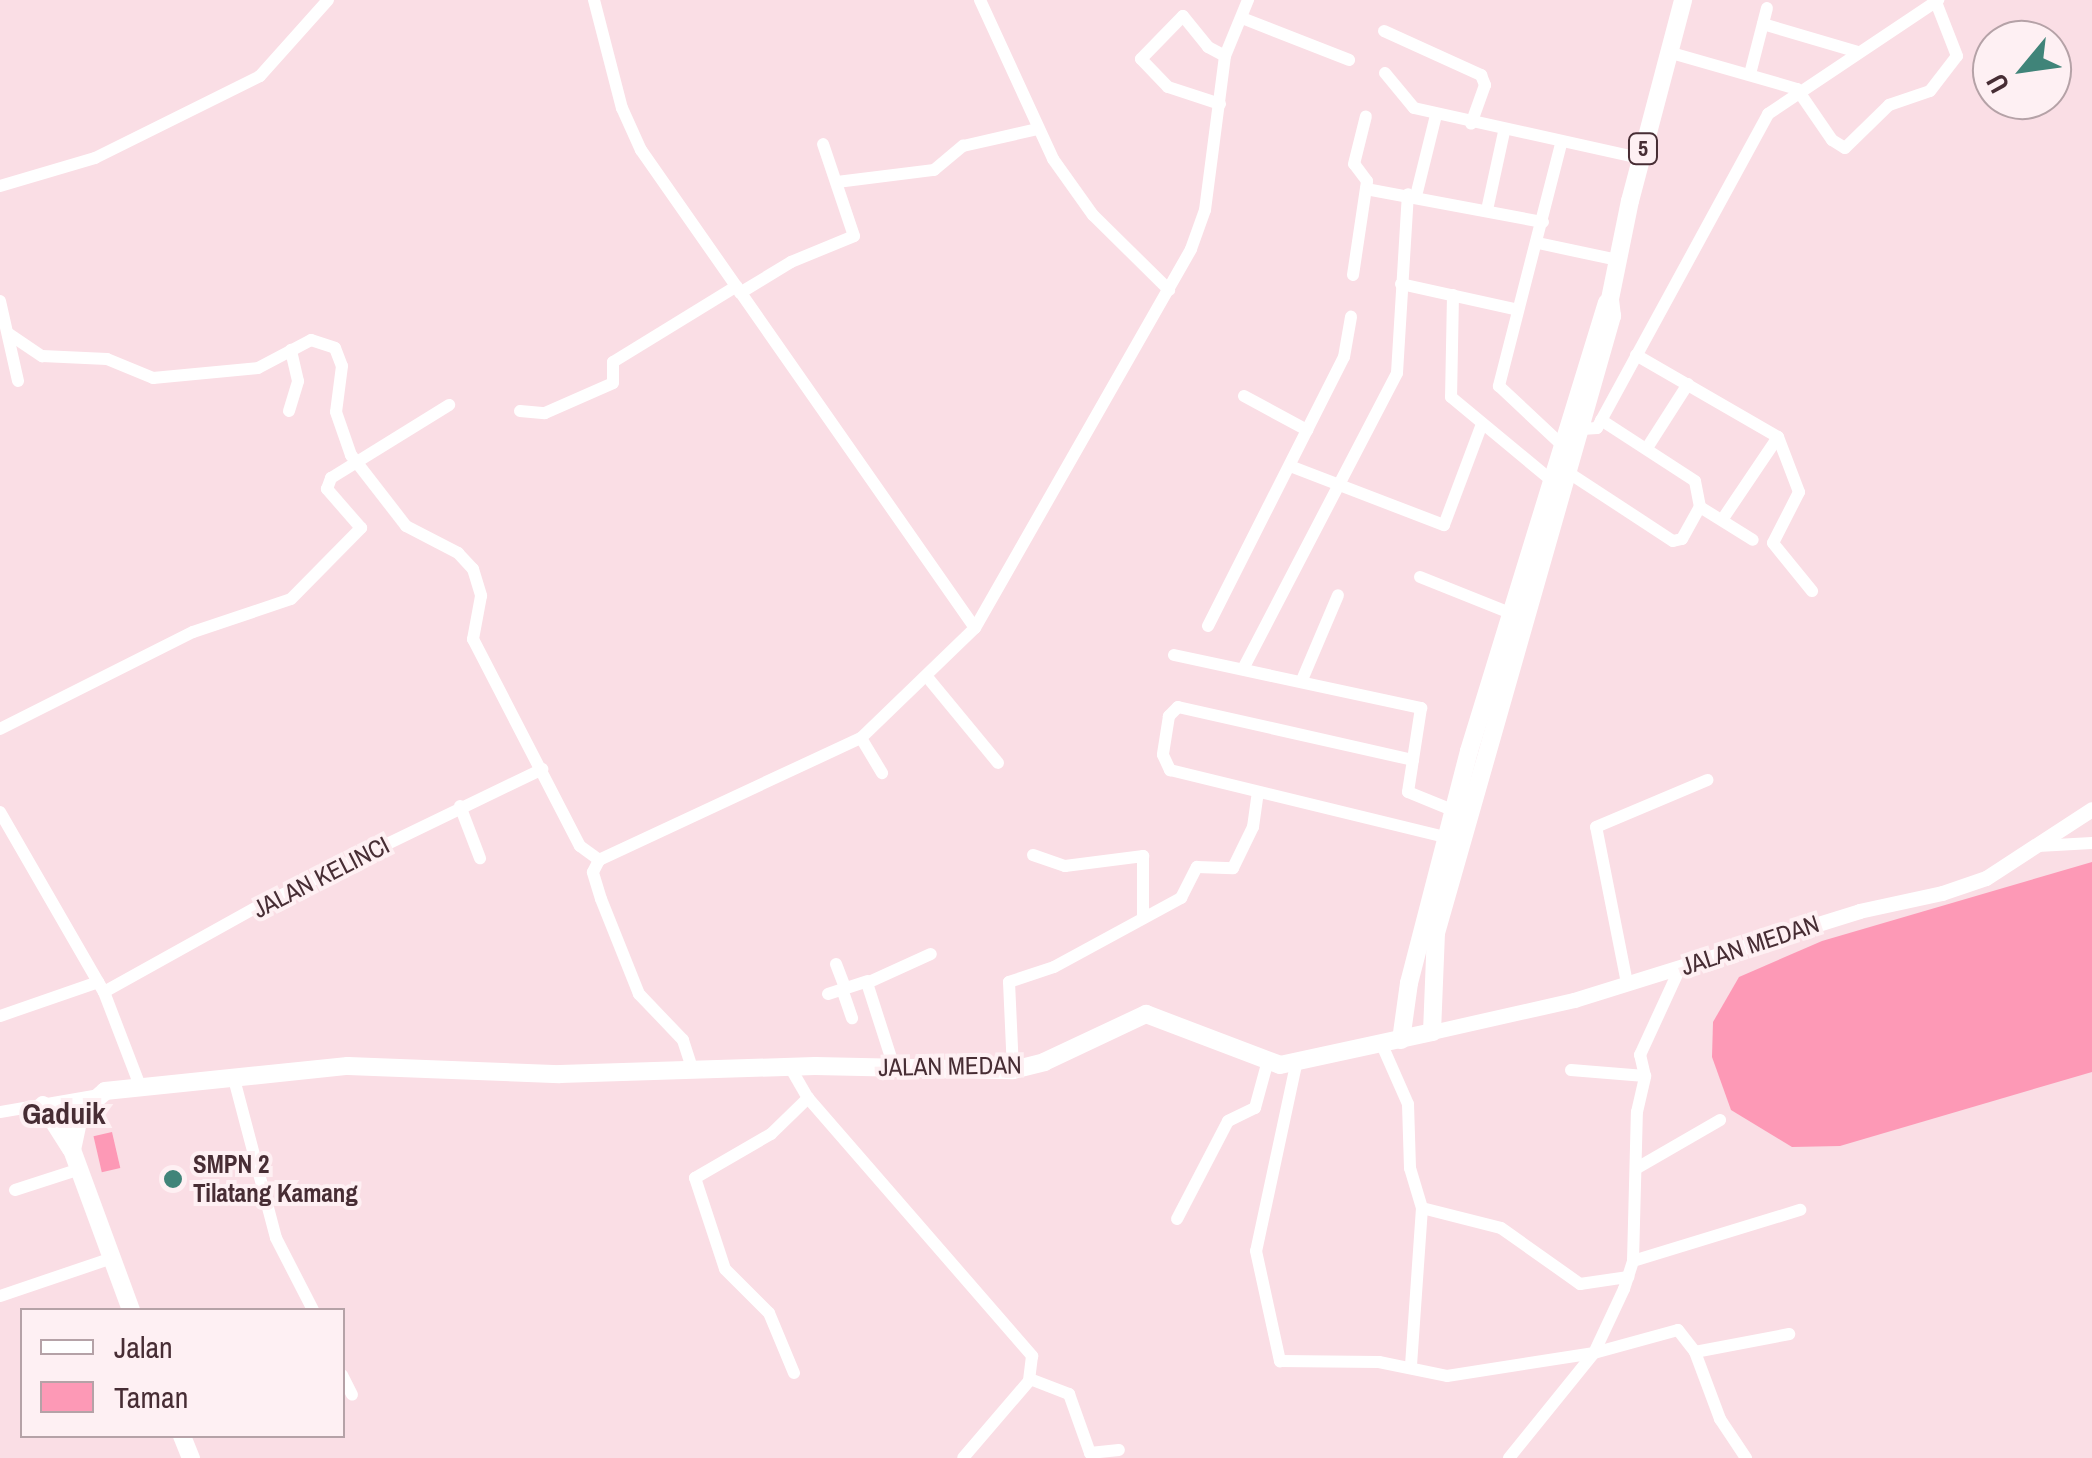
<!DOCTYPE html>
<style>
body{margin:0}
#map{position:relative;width:2092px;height:1458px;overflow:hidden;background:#fadee5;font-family:"Archivo Narrow",sans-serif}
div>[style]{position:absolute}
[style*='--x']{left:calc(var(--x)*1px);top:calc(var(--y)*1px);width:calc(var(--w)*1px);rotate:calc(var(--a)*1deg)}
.green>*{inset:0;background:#fd99b6;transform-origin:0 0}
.minor>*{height:12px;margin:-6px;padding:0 6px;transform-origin:6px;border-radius:6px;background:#fff}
.major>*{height:15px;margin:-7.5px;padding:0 7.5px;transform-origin:7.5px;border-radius:7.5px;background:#fff}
.highway>*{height:18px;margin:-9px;padding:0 9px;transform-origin:9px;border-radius:9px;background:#fff}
.dots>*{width:28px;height:28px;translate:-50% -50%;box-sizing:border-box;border:5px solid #fef0f3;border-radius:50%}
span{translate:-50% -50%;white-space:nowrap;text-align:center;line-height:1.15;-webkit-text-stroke:8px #fef0f3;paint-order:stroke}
.shield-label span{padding:2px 8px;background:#fef0f3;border:2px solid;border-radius:8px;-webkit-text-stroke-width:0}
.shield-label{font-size:22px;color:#472d34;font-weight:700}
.street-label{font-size:25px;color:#472d34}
.poi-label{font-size:25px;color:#472d34;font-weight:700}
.left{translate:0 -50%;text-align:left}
.quarter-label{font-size:30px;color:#472d34;font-weight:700}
.legend{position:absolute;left:20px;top:1308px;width:325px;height:130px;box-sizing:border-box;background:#fef0f3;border:2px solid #b5a2a7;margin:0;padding:12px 18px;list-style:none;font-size:30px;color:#472d34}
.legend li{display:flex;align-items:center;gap:20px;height:50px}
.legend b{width:50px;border:2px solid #b5a2a7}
.north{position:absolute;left:1972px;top:20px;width:100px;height:100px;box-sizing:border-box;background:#fef0f3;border:2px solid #b5a2a7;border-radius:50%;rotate:241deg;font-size:28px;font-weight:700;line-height:40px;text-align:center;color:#472d34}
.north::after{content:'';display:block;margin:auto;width:35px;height:45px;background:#408479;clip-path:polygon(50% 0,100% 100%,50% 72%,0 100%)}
</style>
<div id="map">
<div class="green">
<div style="clip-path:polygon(2092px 862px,2092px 1072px,1840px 1146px,1792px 1147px,1731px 1110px,1712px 1057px,1713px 1022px,1739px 977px,1822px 941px)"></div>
<div style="left:112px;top:1132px;width:37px;height:19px;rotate:77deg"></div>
</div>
<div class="minor">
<div style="--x:594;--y:0;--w:112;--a:75.5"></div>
<div style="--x:622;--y:108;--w:46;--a:65.7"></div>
<div style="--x:641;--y:150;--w:583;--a:55.06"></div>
<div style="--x:980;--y:0;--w:175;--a:65.3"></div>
<div style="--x:1053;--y:159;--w:69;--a:54.5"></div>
<div style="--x:1093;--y:215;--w:107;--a:44.6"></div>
<div style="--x:1242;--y:18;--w:115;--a:21.4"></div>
<div style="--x:1763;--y:24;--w:99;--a:16.4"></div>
<div style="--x:1384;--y:31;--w:107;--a:24.4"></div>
<div style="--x:1481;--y:75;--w:11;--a:68"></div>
<div style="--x:1485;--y:85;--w:41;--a:109.7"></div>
<div style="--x:1668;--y:52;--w:134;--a:16"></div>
<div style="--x:1797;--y:89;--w:62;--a:55.5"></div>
<div style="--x:1832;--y:140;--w:15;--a:32"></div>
<div style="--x:1845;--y:148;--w:62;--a:-44.3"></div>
<div style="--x:1889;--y:105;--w:43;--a:-18.9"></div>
<div style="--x:1930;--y:91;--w:44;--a:-52.4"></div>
<div style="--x:1957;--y:56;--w:58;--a:-111.3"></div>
<div style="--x:1385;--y:73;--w:45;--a:50.4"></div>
<div style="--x:1414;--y:108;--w:231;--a:12.5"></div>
<div style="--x:1750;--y:74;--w:68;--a:-75.6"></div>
<div style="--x:1220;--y:104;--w:55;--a:-161.9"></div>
<div style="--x:1168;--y:87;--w:39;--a:-134"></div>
<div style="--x:1141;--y:59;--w:60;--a:-45.7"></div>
<div style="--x:1183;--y:16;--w:40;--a:51"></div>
<div style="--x:1208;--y:47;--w:19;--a:28"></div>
<div style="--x:1561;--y:144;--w:250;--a:104.4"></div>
<div style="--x:1499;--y:386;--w:88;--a:43.2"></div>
<div style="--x:837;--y:182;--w:98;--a:-7.1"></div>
<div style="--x:934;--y:170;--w:38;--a:-40"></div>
<div style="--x:963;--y:146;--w:77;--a:-12.8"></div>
<div style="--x:0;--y:186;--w:99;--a:-16.4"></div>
<div style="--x:95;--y:158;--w:184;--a:-26.4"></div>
<div style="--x:260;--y:76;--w:102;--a:-48.2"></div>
<div style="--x:1366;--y:189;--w:180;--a:10.6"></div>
<div style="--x:1416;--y:196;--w:83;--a:-76.1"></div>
<div style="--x:1487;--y:210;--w:80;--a:-77.7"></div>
<div style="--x:1538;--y:243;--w:81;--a:12.1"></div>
<div style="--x:1353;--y:275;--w:95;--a:-81.5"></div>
<div style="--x:1367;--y:181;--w:21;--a:-127"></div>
<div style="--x:1354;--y:164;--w:49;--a:-76"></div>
<div style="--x:1401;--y:284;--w:120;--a:12.5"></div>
<div style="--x:740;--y:293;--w:60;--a:-31.3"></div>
<div style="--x:791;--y:262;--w:68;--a:-22.4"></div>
<div style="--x:854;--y:236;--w:97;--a:-108.6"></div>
<div style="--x:1453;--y:295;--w:102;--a:91.1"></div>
<div style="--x:1451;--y:397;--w:131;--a:39.7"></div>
<div style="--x:0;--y:301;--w:82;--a:77.3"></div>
<div style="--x:9;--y:334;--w:40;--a:34"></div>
<div style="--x:42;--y:356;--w:65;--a:2.6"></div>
<div style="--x:107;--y:359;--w:50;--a:22.4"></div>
<div style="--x:153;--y:378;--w:105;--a:-5.4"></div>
<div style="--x:258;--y:368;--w:60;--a:-27.8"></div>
<div style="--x:311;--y:340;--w:25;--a:18"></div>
<div style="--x:335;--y:348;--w:19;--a:69"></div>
<div style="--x:342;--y:366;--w:46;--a:97.4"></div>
<div style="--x:336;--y:412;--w:46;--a:70.8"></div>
<div style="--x:351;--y:455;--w:90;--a:52.2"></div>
<div style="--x:406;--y:526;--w:59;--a:27.4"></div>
<div style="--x:458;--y:553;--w:22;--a:47"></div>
<div style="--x:473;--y:569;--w:28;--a:73"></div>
<div style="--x:481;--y:596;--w:44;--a:100.5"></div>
<div style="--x:473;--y:639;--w:233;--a:62.7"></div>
<div style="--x:580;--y:846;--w:24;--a:36"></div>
<div style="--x:1636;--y:355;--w:164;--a:30"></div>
<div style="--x:1778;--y:437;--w:59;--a:69.1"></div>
<div style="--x:1799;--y:492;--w:57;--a:117"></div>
<div style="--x:1773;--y:543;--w:62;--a:50.9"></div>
<div style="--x:1244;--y:396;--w:72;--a:28.4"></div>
<div style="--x:289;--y:411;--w:31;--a:-73"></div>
<div style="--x:298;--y:381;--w:32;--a:-103"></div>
<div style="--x:520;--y:411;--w:25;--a:5"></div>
<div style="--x:545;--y:413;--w:74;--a:-23.8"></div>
<div style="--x:613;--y:383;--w:21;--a:-90"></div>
<div style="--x:613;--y:362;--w:145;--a:-31.5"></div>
<div style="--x:1582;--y:429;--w:15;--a:-4"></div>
<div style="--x:1597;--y:428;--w:358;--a:-61.4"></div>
<div style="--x:1768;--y:114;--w:205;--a:-33.8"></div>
<div style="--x:1647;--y:448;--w:76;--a:-57.4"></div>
<div style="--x:1290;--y:466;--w:165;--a:21"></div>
<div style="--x:1444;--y:525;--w:108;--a:-69.4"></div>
<div style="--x:1569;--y:473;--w:124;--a:33.2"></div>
<div style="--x:1673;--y:541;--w:9;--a:-13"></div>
<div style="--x:1682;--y:539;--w:37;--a:-61"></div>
<div style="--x:1700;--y:507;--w:26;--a:-101"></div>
<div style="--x:1695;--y:481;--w:112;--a:-147"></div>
<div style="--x:1700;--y:507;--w:62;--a:31.9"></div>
<div style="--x:1722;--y:520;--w:100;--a:-56"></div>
<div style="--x:1420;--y:577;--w:97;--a:21.8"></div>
<div style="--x:1208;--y:626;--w:301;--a:-63.2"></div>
<div style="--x:1344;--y:357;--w:41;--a:-80.1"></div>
<div style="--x:1174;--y:655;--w:253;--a:12.1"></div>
<div style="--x:1421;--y:708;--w:85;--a:98.8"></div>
<div style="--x:1408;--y:792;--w:48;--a:22.2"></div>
<div style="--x:1244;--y:667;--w:331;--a:-62.5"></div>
<div style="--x:1397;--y:373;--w:179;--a:-86.5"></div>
<div style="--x:928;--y:678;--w:110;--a:50.5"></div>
<div style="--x:1302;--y:680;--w:92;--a:-67"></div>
<div style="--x:0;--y:729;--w:216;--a:-26.7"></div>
<div style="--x:193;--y:632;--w:103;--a:-18.6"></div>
<div style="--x:291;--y:599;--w:100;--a:-45.4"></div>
<div style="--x:361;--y:528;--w:52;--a:-131.1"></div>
<div style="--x:327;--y:489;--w:12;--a:-70"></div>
<div style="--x:331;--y:478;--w:139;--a:-31.7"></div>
<div style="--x:861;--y:738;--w:41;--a:59"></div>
<div style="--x:1413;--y:760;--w:241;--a:-167.3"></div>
<div style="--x:1178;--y:707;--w:13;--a:135"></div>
<div style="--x:1169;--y:716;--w:39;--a:99"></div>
<div style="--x:1163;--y:755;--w:17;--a:65"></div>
<div style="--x:1170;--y:770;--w:283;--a:13.7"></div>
<div style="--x:460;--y:806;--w:56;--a:69"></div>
<div style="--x:0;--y:812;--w:208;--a:60"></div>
<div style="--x:104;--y:992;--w:101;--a:69"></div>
<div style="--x:2038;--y:846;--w:54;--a:-3.2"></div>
<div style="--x:1033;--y:855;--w:34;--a:19"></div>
<div style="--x:1065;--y:866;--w:79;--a:-7.3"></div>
<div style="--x:1143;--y:856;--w:62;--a:90"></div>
<div style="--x:836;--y:964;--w:26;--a:69"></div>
<div style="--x:1627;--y:983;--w:159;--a:-101.2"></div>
<div style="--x:1596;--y:827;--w:121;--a:-22.9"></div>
<div style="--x:842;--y:989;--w:31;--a:71"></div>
<div style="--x:104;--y:992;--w:175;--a:-29.1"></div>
<div style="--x:257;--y:907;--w:317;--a:-25.8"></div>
<div style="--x:828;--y:994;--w:42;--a:-18"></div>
<div style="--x:0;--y:1016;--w:104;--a:-19.1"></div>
<div style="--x:1382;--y:1045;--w:64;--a:66.2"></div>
<div style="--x:1408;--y:1104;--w:64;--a:88.2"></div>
<div style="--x:1410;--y:1168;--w:42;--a:73.3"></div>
<div style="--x:1422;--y:1208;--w:158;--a:94"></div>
<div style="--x:1296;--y:1065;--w:190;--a:102.1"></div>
<div style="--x:1256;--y:1251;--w:113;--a:77.7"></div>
<div style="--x:1280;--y:1361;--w:99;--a:0.6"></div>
<div style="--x:1379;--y:1362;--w:69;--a:11.6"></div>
<div style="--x:1447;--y:1376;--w:149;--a:-8.9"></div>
<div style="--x:1594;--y:1353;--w:87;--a:-15.3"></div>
<div style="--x:1678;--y:1330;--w:28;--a:52"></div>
<div style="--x:1695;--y:1352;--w:72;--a:69.5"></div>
<div style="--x:1720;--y:1419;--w:47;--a:56.3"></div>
<div style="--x:790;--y:1067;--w:36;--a:60"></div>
<div style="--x:808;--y:1098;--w:342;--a:49"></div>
<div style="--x:1032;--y:1356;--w:25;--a:97"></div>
<div style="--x:1029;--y:1381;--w:101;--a:130.6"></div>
<div style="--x:894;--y:1067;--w:88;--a:-107.8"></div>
<div style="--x:867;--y:983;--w:70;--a:-24.4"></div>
<div style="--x:1013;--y:1070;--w:88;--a:-92.6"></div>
<div style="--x:1009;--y:982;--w:47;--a:-18.4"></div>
<div style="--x:1054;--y:967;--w:145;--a:-28.5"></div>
<div style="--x:1181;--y:898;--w:35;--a:-63"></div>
<div style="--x:1197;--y:867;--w:36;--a:2"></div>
<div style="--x:1233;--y:868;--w:46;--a:-64"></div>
<div style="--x:1253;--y:827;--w:35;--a:-82"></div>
<div style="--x:1571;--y:1070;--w:74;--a:4.6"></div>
<div style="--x:693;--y:1071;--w:33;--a:-108"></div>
<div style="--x:683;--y:1040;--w:64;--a:-133.7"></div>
<div style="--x:639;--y:994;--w:102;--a:-111.8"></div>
<div style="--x:601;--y:899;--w:28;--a:-107"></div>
<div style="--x:593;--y:872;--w:13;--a:-63"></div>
<div style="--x:599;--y:860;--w:289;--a:-25"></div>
<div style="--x:861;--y:738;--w:158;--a:-44"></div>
<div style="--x:975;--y:628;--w:436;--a:-60.3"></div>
<div style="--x:1191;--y:249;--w:41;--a:-70.3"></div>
<div style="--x:1205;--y:210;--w:155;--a:-82.6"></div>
<div style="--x:1225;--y:56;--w:61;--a:-67.7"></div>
<div style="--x:234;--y:1079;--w:164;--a:75.2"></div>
<div style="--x:276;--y:1238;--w:81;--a:62.8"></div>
<div style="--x:0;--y:1112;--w:95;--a:-9.7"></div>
<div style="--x:1637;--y:1168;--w:96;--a:-30"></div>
<div style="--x:15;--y:1190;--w:65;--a:-17.9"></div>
<div style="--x:1422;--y:1208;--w:81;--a:14.2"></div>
<div style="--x:1501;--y:1228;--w:97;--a:35.3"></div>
<div style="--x:1580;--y:1284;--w:49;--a:-8.3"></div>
<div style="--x:1177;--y:1219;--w:110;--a:-62.5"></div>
<div style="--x:1228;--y:1121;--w:30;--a:-26"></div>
<div style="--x:1255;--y:1108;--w:46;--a:-74.7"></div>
<div style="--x:1633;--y:1261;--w:175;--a:-17"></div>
<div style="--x:0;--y:1296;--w:118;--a:-18.7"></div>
<div style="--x:1695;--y:1352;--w:96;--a:-10.8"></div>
<div style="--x:794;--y:1373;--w:65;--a:-112.6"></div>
<div style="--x:769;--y:1313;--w:62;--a:-135"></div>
<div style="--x:725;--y:1269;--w:96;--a:-108.2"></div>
<div style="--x:695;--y:1178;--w:88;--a:-30.1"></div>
<div style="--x:771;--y:1134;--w:52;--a:-44.2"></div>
<div style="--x:342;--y:1375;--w:22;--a:63"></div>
<div style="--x:1030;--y:1379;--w:42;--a:21"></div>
<div style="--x:1069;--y:1394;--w:63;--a:70.4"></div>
<div style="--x:1090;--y:1453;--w:29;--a:-6"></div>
<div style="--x:1509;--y:1458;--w:135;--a:-51"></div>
<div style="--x:1594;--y:1353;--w:71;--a:-64.9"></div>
<div style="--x:1624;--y:1289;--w:29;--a:-72"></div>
<div style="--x:1633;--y:1261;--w:149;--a:-88.5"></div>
<div style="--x:1637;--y:1112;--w:37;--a:-77"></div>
<div style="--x:1645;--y:1076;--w:22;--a:-103"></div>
<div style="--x:1640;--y:1055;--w:96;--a:-65.3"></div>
</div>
<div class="major">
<div style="--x:1432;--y:1032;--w:146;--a:-12.7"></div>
<div style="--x:1574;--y:1000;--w:299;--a:-17.3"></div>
<div style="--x:1859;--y:911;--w:85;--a:-12.2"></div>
<div style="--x:1942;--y:893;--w:46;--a:-18.8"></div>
<div style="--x:1986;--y:878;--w:126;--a:-33.1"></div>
</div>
<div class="highway">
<div style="--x:1401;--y:1040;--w:58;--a:-82"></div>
<div style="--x:1409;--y:983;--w:240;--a:-75.5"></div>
<div style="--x:1469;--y:751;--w:469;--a:-72.9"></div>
<div style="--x:43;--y:1105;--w:52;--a:57.5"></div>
<div style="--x:131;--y:1310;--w:171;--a:-110.2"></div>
<div style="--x:72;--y:1150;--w:38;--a:-78"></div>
<div style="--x:80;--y:1113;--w:33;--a:-41"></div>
<div style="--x:105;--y:1091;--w:244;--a:-5.9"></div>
<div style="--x:348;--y:1066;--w:212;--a:2.2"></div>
<div style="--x:560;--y:1074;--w:255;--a:-1.8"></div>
<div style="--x:815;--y:1066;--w:198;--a:1.2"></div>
<div style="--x:1013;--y:1070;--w:32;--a:-14"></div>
<div style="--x:1044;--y:1062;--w:113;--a:-25.2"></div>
<div style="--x:1146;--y:1014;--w:143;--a:20.8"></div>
<div style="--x:1280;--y:1065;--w:156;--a:-12.2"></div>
<div style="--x:1432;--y:1032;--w:99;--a:-87.7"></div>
<div style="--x:1436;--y:933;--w:642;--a:-74.08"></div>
<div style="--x:1612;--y:316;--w:17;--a:-97"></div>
<div style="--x:1610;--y:299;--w:100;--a:-78.5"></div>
<div style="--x:1630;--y:201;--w:208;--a:-75.2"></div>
<div style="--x:182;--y:1436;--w:24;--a:68"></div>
</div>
<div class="dots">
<div style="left:173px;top:1179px;background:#408479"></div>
</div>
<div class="shield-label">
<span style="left:1643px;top:149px">5</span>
</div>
<div class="street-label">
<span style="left:321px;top:877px;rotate:-27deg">JALAN KELINCI</span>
<span style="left:1750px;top:945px;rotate:-18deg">JALAN MEDAN</span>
<span style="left:950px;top:1066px;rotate:-1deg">JALAN MEDAN</span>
</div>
<div class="poi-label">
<span class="left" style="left:193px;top:1179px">SMPN 2<br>Tilatang Kamang</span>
</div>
<div class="quarter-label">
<span style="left:64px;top:1113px">Gaduik</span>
</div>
<ul class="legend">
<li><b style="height:12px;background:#fff"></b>Jalan</li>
<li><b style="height:28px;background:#fd99b6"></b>Taman</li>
</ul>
<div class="north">U</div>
</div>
